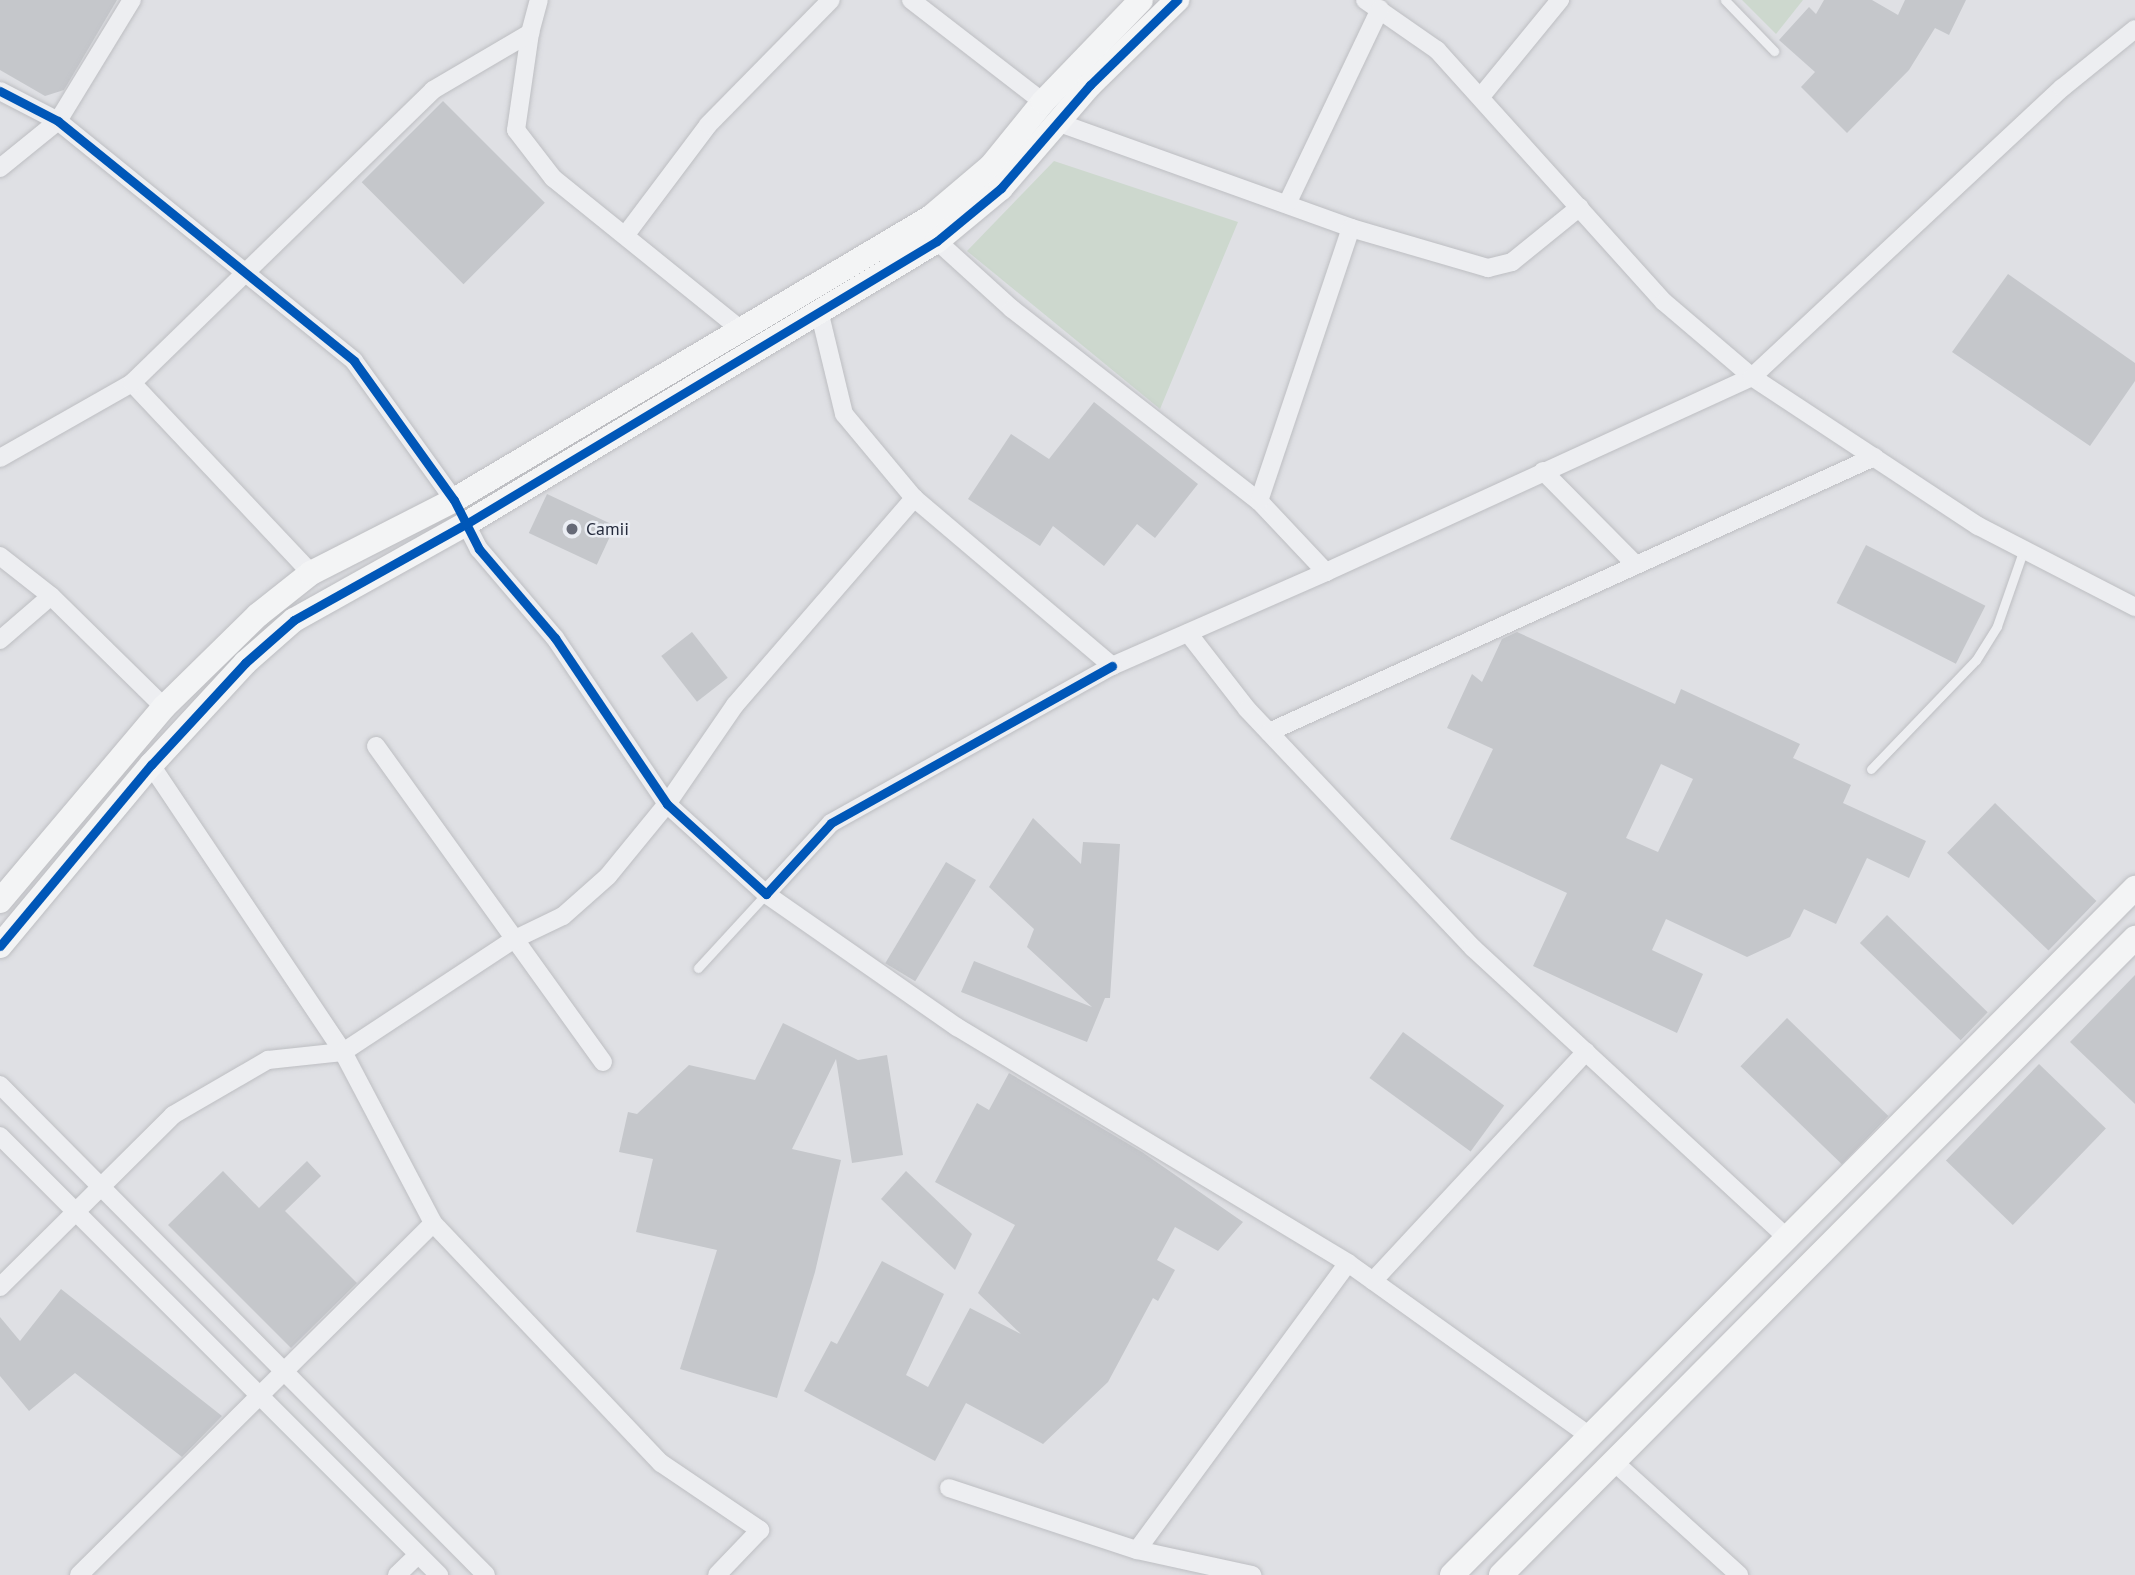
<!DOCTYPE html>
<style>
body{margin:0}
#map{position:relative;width:2135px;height:1575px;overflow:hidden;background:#dfe0e4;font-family:"PT Sans",sans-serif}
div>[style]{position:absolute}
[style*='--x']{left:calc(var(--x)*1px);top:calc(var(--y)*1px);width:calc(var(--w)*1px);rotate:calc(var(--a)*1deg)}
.green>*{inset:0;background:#cdd8ce}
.building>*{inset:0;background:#c5c7cb;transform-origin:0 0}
.roads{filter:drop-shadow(0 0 2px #bdbec2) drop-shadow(0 0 2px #bdbec2)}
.lane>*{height:9px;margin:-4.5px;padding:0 4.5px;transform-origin:4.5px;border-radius:4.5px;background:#edeef1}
.street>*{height:18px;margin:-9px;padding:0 9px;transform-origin:9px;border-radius:9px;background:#edeef1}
.secondary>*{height:24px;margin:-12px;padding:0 12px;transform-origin:12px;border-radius:12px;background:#f3f4f5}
.cycleway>*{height:9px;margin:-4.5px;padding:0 4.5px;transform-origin:4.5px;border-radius:4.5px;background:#0057b8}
.dots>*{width:19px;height:19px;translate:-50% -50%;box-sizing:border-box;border:4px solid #ebeef4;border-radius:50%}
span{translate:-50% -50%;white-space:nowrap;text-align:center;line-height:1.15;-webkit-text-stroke:5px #ebeef4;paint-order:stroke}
.poi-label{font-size:18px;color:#252b3d}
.left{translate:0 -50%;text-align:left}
</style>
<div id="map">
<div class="green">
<div style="clip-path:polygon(1742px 0,1803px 0,1776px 34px)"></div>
<div style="clip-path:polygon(1054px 161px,1238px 222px,1160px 409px,967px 251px)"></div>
</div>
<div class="building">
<div style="clip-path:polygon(0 0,117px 0,64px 90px,45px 96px,0 70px)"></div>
<div style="clip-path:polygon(1824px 0,1872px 0,1898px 15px,1905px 0,1966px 0,1949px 35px,1935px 28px,1909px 70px,1847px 133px,1801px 87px,1815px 72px,1779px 40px,1809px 7px,1816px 14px)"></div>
<div style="left:443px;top:101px;width:144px;height:115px;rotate:45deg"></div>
<div style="clip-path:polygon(2008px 274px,2135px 363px,2135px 381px,2090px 446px,1952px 352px)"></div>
<div style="clip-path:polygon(1094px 402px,1198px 484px,1155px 538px,1137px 524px,1104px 566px,1053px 526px,1040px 546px,968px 499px,1011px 434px,1049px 459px)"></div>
<div style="left:547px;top:494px;width:75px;height:43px;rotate:25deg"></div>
<div style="left:1866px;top:545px;width:134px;height:65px;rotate:27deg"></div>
<div style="left:692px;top:632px;width:58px;height:39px;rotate:52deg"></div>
<div style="clip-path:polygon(evenodd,1517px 632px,1675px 704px,1681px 689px,1800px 744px,1793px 758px,1851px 785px,1843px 803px,1926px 841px,1909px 878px,1867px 858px,1836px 924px,1804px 909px,1790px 937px,1747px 957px,1666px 919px,1652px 950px,1703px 974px,1677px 1033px,1533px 966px,1567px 893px,1450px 839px,1493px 749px,1447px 728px,1472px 674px,1482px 682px,1502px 639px,1517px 632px,1661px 764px,1693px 779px,1658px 852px,1626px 838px,1661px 764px)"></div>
<div style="left:1995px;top:803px;width:141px;height:69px;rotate:44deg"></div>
<div style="clip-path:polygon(1033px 818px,1081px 864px,1083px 842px,1120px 844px,1110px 998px,1105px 998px,1087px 1042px,961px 992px,974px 961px,1092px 1007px,1027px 947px,1034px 929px,989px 887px)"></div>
<div style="left:946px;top:862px;width:35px;height:118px;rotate:31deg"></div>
<div style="left:1887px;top:915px;width:140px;height:39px;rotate:44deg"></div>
<div style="clip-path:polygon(2135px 975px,2135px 1104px,2070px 1042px)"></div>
<div style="left:1787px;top:1018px;width:141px;height:67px;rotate:44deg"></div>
<div style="clip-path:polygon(783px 1023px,858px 1060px,887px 1055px,903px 1155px,852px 1163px,836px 1059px,792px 1149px,841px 1160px,815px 1272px,777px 1398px,680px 1369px,717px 1250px,636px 1232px,653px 1159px,619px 1152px,628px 1112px,637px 1114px,689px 1065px,755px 1080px)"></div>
<div style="left:1403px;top:1032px;width:125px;height:57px;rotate:36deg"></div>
<div style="left:2039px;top:1064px;width:93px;height:134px;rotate:44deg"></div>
<div style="clip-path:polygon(1009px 1073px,1142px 1152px,1243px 1222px,1218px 1251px,1175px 1227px,1157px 1260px,1175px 1270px,1158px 1301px,1153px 1298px,1108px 1382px,1043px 1444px,966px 1403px,935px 1461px,804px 1391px,831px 1341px,837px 1344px,882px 1261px,944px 1294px,906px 1375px,928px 1387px,970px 1308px,1021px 1334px,978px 1293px,1015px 1225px,935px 1182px,977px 1103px,989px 1110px)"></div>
<div style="clip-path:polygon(307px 1161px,321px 1176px,285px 1211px,357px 1283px,291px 1348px,168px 1225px,223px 1171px,259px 1208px)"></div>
<div style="clip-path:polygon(906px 1171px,972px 1234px,955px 1270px,881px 1199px)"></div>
<div style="clip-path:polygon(61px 1289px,222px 1416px,182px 1457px,75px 1373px,29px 1411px,0 1376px,0 1317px,20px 1341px)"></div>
</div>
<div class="roads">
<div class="lane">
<div style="--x:1725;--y:0;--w:71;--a:46.1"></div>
<div style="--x:1871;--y:769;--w:151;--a:-46.1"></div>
<div style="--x:1976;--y:660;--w:40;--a:-58"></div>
<div style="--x:1997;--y:626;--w:82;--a:-70.7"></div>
<div style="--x:698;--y:968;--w:100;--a:-47.4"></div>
</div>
<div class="street">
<div style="--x:911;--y:0;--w:167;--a:37.7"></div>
<div style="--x:1365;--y:0;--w:88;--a:34.8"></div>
<div style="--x:1437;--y:50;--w:339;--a:48"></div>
<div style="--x:1664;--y:302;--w:116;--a:40.4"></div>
<div style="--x:1752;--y:377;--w:271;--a:33.4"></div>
<div style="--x:1978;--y:526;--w:177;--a:27.3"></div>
<div style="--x:530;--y:33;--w:98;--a:98.2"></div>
<div style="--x:516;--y:130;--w:61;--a:52.4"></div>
<div style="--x:553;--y:178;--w:240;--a:38.9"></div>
<div style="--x:0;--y:91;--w:65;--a:27.3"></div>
<div style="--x:58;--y:121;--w:381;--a:39"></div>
<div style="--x:354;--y:361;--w:171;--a:54.3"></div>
<div style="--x:1483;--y:94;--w:122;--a:-50.7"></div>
<div style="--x:1057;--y:122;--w:313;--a:19.8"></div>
<div style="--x:1351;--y:228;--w:143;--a:16.3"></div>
<div style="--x:1488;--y:268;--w:25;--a:-14"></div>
<div style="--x:1512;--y:262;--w:87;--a:-39"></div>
<div style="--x:0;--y:168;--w:75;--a:-39"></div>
<div style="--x:58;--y:121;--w:142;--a:-58.6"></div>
<div style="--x:1287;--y:204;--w:216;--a:-64.5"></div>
<div style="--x:627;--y:233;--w:135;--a:-53.1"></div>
<div style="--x:708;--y:125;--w:175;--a:-45.5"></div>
<div style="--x:937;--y:241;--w:101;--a:42.2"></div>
<div style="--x:1012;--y:309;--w:313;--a:37.9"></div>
<div style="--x:1259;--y:501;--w:98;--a:46.7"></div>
<div style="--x:1326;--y:572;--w:469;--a:-24.6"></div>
<div style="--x:1752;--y:377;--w:424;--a:-43"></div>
<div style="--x:2062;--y:88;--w:94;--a:-38.9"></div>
<div style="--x:132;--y:383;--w:261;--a:46.7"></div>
<div style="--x:0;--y:458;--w:152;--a:-29.6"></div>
<div style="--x:132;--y:383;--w:420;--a:-44.2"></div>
<div style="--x:433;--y:90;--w:113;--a:-30.4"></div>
<div style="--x:530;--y:33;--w:34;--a:-75"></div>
<div style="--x:1543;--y:471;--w:132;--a:45.3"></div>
<div style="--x:914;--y:498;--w:260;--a:40.3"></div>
<div style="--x:1112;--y:666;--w:234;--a:-23.7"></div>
<div style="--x:1259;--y:501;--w:288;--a:-71.4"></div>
<div style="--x:466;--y:524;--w:28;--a:63"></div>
<div style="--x:479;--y:549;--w:117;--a:49.5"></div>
<div style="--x:555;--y:638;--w:200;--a:56"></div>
<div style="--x:667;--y:804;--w:134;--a:42.3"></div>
<div style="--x:766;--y:894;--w:96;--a:-47.5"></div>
<div style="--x:831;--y:823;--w:322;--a:-29.2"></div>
<div style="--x:0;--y:556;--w:65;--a:38.1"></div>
<div style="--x:51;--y:596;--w:158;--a:44.5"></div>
<div style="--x:1188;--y:633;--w:96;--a:52.2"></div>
<div style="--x:1247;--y:709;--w:329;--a:46.6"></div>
<div style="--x:1473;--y:948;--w:426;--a:42.7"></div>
<div style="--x:0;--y:640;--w:67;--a:-40.8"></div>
<div style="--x:1269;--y:732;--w:665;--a:-24.44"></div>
<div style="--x:376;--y:746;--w:389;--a:54.3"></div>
<div style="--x:151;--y:765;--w:345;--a:56.2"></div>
<div style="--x:343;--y:1052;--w:193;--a:62.2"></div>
<div style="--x:433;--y:1223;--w:331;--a:46.5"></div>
<div style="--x:661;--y:1463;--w:120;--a:34.1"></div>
<div style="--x:760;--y:1530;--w:62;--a:133.7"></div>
<div style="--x:766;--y:894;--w:233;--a:34.9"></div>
<div style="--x:957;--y:1027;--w:457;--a:31.1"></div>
<div style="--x:1348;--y:1263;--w:294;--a:35.6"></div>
<div style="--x:0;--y:1085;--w:690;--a:45.23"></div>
<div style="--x:0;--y:1136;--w:621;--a:45"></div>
<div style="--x:1373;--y:1281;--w:313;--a:-47.1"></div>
<div style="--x:0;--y:1287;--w:244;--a:-44.8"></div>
<div style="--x:173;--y:1115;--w:110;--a:-30.1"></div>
<div style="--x:268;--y:1060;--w:75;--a:-6.1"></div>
<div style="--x:343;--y:1052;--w:204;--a:-33.4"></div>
<div style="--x:513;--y:940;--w:55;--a:-25.6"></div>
<div style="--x:563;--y:916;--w:60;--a:-41.6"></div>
<div style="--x:608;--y:876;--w:93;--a:-50.7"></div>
<div style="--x:667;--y:804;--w:120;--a:-55.5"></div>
<div style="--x:735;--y:705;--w:274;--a:-49.1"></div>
<div style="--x:914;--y:498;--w:109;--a:-129.8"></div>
<div style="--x:844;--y:414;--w:106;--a:-103.6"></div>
<div style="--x:1613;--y:1461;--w:170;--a:42.1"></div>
<div style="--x:949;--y:1488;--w:198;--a:18.3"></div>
<div style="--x:1137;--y:1550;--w:118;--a:12.3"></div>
<div style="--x:1137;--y:1550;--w:356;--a:-53.7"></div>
<div style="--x:79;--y:1575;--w:499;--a:-44.8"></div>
<div style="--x:397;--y:1575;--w:29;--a:-44"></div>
</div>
<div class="secondary">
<div style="--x:0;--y:901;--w:254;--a:-49.8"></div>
<div style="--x:164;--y:707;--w:132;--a:-44.4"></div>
<div style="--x:258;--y:615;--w:68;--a:-38.4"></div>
<div style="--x:311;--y:573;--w:161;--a:-27"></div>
<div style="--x:454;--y:500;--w:555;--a:-30.68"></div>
<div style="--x:931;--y:217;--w:79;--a:-40.4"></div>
<div style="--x:991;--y:166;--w:82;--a:-50.9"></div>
<div style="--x:1043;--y:102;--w:141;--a:-46.1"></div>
<div style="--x:0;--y:946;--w:236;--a:-50.2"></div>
<div style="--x:151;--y:765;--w:139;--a:-47.3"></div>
<div style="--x:245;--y:663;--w:65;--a:-41.3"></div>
<div style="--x:294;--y:620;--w:197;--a:-29.2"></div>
<div style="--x:466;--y:524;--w:549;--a:-31"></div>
<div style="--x:937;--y:241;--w:83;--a:-39.6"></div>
<div style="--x:1001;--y:188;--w:136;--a:-49.2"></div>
<div style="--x:1090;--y:85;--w:122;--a:-44.3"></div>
<div style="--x:1452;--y:1575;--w:969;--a:-45.17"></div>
<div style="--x:1501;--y:1575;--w:899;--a:-45.14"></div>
</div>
</div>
<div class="cycleway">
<div style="--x:0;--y:91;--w:65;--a:27.3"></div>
<div style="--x:58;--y:121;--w:381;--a:39"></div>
<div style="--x:354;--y:361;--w:171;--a:54.3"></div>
<div style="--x:454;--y:500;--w:55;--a:63"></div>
<div style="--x:479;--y:549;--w:117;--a:49.5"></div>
<div style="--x:555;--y:638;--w:200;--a:56"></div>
<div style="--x:667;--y:804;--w:134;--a:42.3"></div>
<div style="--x:766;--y:894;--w:96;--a:-47.5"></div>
<div style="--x:831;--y:823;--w:322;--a:-29.2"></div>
<div style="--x:0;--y:946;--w:236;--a:-50.2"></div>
<div style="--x:151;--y:765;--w:139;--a:-47.3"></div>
<div style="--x:245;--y:663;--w:65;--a:-41.3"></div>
<div style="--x:294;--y:620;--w:197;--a:-29.2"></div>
<div style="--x:466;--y:524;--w:549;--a:-31"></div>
<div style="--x:937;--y:241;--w:83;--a:-39.6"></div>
<div style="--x:1001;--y:188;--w:136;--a:-49.2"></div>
<div style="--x:1090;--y:85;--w:122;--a:-44.3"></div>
</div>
<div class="dots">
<div style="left:572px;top:529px;background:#666a77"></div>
</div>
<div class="poi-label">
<span class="left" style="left:586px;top:529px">Camii</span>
</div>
</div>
